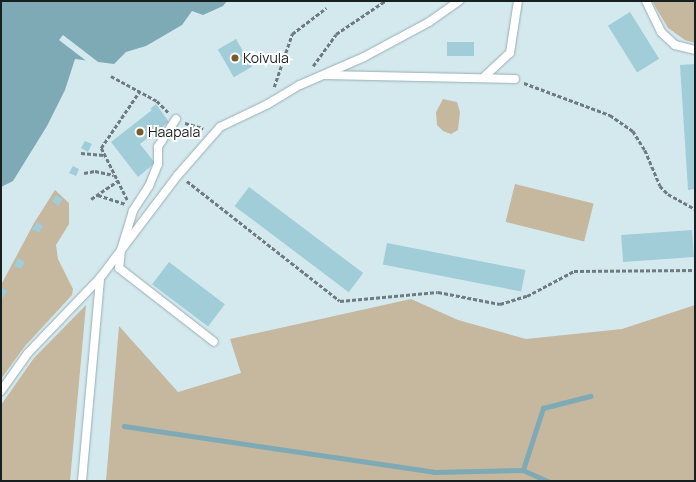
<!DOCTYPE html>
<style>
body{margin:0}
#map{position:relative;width:696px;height:482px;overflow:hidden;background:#d4e9ee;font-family:Manrope,sans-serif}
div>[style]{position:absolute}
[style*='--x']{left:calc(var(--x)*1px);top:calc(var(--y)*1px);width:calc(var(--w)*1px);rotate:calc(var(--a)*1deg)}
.green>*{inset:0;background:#c6b79f;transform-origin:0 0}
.water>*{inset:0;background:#7eaab5}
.pier>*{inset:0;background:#d4e9ee}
.stream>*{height:4.5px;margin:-2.25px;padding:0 2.25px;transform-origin:2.25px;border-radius:2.25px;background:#7eaab5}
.building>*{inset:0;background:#a0cdd8;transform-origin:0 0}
.path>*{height:2.5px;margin-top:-1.25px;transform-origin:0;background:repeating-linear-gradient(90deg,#6e7c7f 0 4px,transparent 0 6px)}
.roads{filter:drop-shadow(0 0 1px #99aeb3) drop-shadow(0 0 1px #99aeb3)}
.service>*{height:8px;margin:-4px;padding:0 4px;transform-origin:4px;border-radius:4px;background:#fff}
.dots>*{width:11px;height:11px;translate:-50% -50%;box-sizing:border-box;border:2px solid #fff;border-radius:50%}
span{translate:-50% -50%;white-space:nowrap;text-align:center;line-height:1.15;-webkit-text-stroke:4px #fff;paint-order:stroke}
.poi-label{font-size:14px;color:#171f20}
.left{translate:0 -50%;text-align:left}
.frame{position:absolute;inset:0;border:2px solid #171f20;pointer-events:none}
</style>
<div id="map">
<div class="green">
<div style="clip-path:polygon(652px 1px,695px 1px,695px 43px,685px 40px,668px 28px)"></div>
<div style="clip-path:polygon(443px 99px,457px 102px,460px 112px,458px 130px,451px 134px,443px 131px,437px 125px,436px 112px)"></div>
<div style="left:515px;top:184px;width:81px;height:39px;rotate:14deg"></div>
<div style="clip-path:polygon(55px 190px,69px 203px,69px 224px,56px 245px,58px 259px,73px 289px,72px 295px,25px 346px,1px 379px,1px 285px,34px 223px)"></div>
<div style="clip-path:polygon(411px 299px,458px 320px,526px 339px,622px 329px,695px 305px,695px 481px,106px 481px,119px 326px,178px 392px,241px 373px,230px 339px)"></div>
<div style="clip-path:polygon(86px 305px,70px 481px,1px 481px,1px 405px,34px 358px)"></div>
</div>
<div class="water">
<div style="clip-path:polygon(1px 1px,227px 1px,223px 6px,203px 15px,192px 11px,182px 25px,146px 46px,126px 52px,114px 64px,75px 59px,65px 90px,47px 126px,13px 181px,1px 187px)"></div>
</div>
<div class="pier">
<div style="clip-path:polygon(63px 35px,102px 65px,89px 63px,59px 40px)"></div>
</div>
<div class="stream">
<div style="--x:124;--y:426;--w:313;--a:8.4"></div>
<div style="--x:434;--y:472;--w:89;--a:-1.3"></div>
<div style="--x:523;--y:470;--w:27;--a:24"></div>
<div style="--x:523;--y:470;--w:65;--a:-72.1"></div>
<div style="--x:543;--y:408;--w:49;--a:-14.3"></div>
</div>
<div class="building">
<div style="left:630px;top:12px;width:55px;height:26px;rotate:58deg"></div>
<div style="left:236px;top:39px;width:32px;height:21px;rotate:60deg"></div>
<div style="left:447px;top:42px;width:27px;height:14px"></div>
<div style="clip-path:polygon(695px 64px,695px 189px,688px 190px,680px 65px)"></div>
<div style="clip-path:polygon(156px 104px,169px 122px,140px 144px,155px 163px,138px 177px,111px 142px,152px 110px,150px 109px)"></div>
<div style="clip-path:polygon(85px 141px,92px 144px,88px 152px,81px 148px)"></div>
<div style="clip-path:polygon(73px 166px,79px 169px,76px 176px,69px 173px)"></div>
<div style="left:249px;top:187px;width:143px;height:24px;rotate:37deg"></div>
<div style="clip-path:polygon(56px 195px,63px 199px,58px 206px,52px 201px)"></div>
<div style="clip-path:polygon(37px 222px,43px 226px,39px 233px,32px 229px)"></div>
<div style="left:692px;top:230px;width:27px;height:71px;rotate:86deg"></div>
<div style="left:387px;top:243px;width:141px;height:22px;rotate:11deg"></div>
<div style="clip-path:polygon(18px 258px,25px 262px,21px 269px,14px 266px)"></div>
<div style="left:169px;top:262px;width:70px;height:28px;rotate:37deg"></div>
<div style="clip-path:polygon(1px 287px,7px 291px,3px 298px,1px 297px)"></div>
</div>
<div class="path">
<div style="--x:313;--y:66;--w:39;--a:-54"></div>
<div style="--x:336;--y:34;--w:59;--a:-34"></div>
<div style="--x:111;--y:76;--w:52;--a:28.5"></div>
<div style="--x:157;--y:101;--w:16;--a:45"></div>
<div style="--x:524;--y:83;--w:92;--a:20.4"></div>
<div style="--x:610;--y:115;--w:28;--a:35"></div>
<div style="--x:633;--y:131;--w:22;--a:58"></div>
<div style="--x:645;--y:150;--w:39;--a:67"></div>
<div style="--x:660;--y:186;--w:11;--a:45"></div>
<div style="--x:668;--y:194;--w:31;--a:29"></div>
<div style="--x:274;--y:87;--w:56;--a:-71.2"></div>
<div style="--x:292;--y:34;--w:43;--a:-37.4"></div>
<div style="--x:185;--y:123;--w:19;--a:16"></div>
<div style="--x:81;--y:153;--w:23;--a:5"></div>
<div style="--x:84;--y:173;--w:11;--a:-10"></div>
<div style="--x:95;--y:171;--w:19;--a:12"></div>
<div style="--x:187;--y:181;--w:194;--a:38.1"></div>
<div style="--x:340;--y:301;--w:98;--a:-5.2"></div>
<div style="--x:438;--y:292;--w:63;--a:11"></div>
<div style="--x:500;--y:304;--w:28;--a:-17"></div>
<div style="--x:527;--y:296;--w:53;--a:-28"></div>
<div style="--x:574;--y:271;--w:121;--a:-0.5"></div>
<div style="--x:98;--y:195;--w:29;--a:18"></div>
<div style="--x:91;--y:199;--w:32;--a:-34"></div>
<div style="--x:127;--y:200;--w:58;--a:-116.6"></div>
<div style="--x:101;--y:148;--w:68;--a:-55.8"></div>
</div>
<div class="roads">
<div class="service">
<div style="--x:646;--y:1;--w:34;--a:64"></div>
<div style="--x:661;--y:32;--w:19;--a:43"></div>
<div style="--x:675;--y:45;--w:21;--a:14"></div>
<div style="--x:325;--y:75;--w:190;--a:1.2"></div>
<div style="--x:484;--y:77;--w:35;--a:-43"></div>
<div style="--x:510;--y:53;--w:53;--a:-81.3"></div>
<div style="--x:176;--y:119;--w:33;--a:123"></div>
<div style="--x:158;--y:147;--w:17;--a:90"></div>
<div style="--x:158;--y:164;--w:24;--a:112"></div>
<div style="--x:149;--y:186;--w:30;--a:123"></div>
<div style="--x:133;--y:211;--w:41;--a:107.1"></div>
<div style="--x:121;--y:250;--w:18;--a:96"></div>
<div style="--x:119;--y:268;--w:120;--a:37.9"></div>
<div style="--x:1;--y:391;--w:47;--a:-54.6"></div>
<div style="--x:28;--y:353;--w:104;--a:-46.2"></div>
<div style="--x:82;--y:481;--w:204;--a:-84.9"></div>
<div style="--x:100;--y:278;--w:129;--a:-52.9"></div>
<div style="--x:178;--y:175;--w:64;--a:-48.8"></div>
<div style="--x:220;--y:127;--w:53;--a:-25.6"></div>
<div style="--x:268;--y:104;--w:37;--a:-31"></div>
<div style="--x:300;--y:85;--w:70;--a:-23.6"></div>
<div style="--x:364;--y:57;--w:74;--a:-28.3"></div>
<div style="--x:429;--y:22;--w:37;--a:-35"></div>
</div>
</div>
<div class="dots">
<div style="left:235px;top:58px;background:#765c2d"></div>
<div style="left:140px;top:132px;background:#765c2d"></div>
</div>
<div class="poi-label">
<span class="left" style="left:243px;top:58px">Koivula</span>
<span class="left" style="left:148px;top:132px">Haapala</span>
</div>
<div class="frame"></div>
</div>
